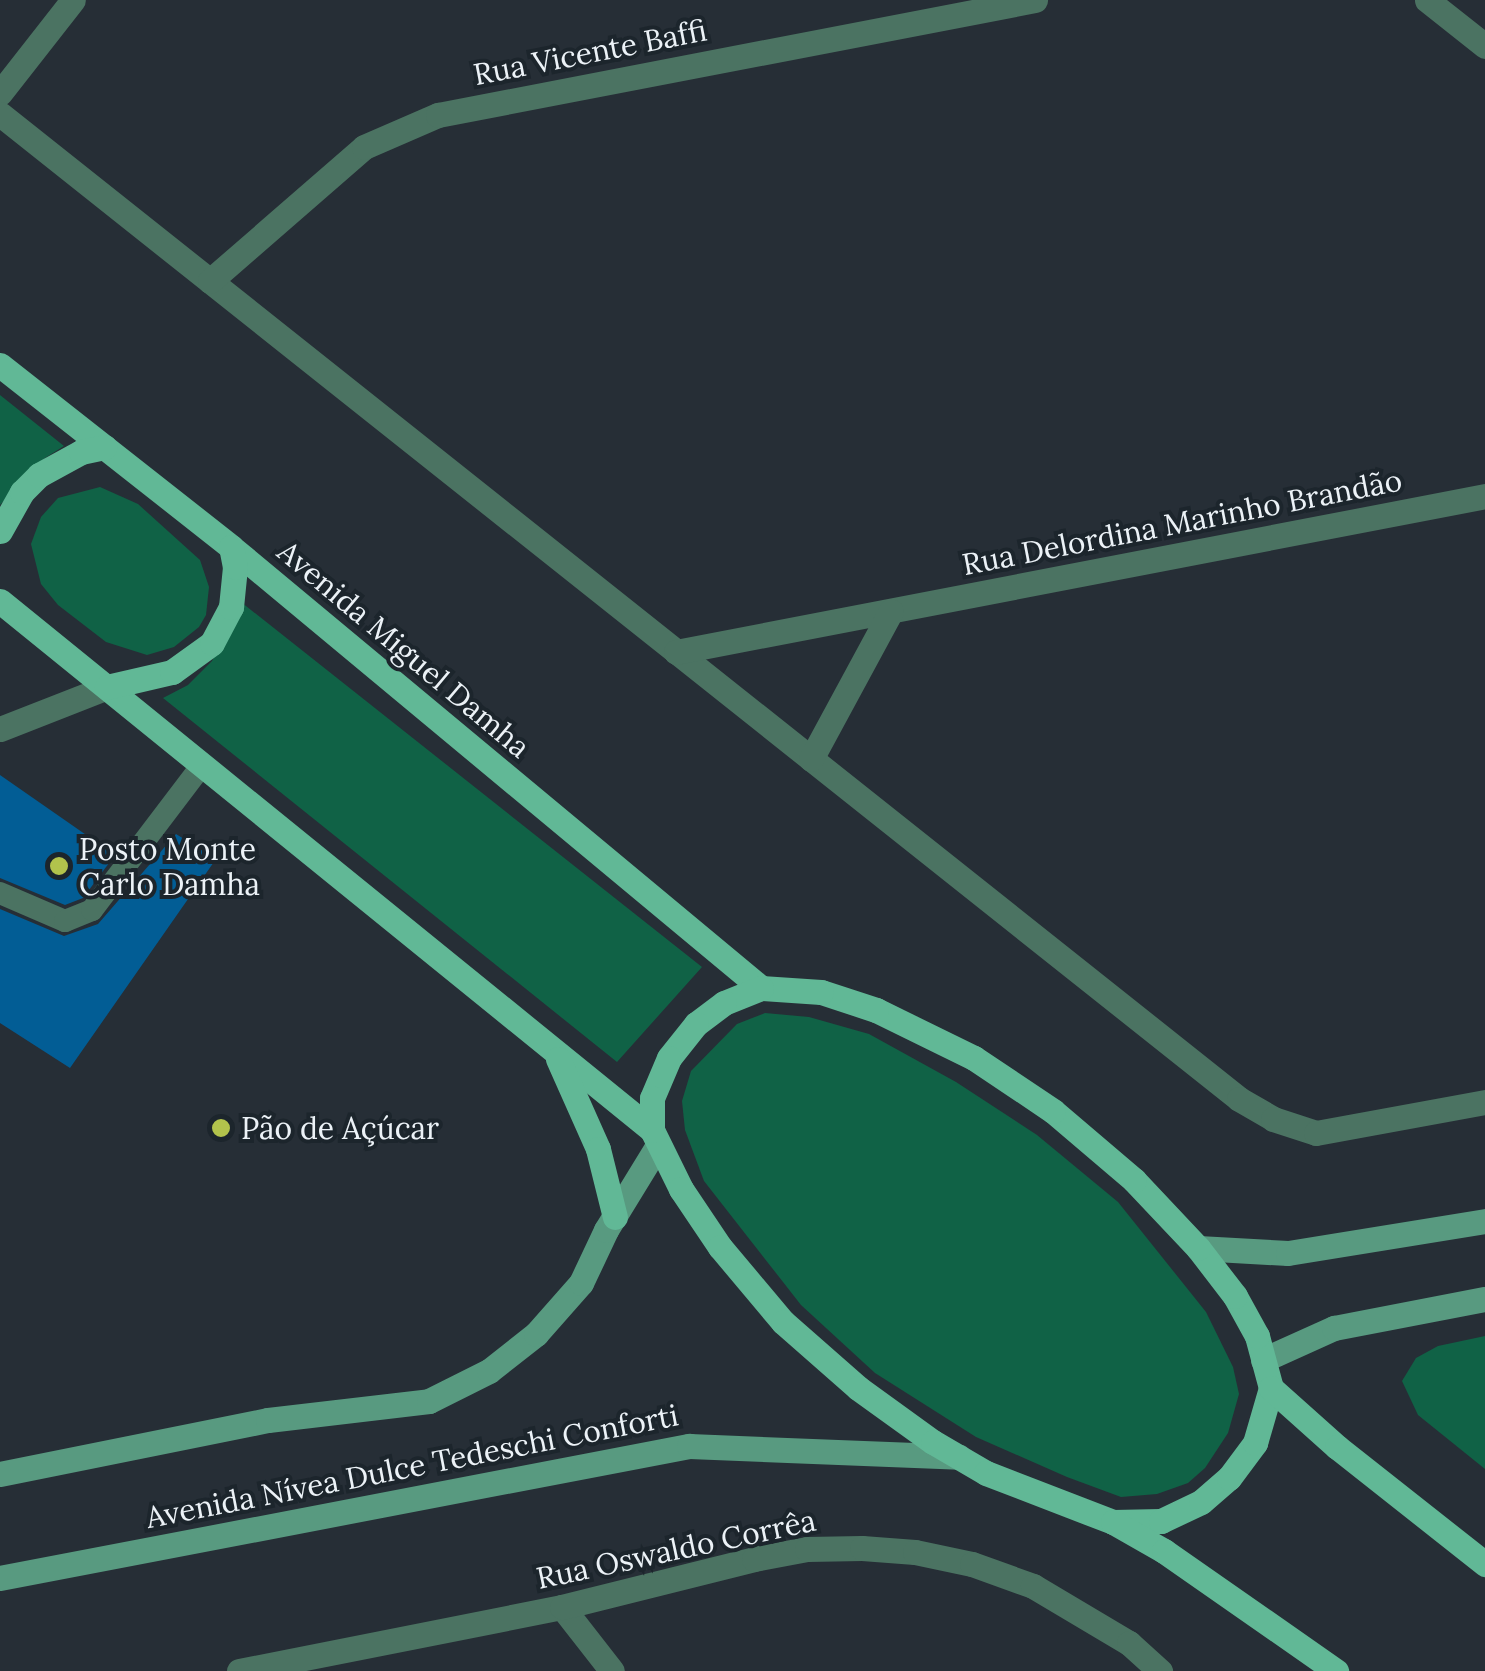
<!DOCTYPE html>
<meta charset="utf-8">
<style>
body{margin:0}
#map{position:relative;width:1485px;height:1671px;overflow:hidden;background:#262e36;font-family:Lora,serif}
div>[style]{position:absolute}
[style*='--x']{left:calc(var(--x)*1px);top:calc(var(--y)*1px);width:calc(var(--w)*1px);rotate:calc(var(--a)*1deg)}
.green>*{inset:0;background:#106246}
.building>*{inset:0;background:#025d95}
.service>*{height:22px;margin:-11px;padding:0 11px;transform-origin:11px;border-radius:11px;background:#4b7362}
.minor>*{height:25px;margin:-12.5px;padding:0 12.5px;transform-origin:12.5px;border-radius:12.5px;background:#4b7362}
.secondary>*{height:25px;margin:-12.5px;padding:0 12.5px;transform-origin:12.5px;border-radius:12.5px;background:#589a80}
.primary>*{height:25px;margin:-12.5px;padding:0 12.5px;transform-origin:12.5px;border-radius:12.5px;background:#61b896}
.dots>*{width:28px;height:28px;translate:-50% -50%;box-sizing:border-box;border:5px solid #1c252c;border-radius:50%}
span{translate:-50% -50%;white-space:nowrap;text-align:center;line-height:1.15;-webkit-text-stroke:8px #1c252c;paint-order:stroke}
.street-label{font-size:30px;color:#ecf2f7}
.poi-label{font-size:30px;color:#ecf2f7}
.left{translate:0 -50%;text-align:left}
</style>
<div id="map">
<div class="green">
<div style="clip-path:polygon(0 395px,64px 446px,45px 458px,0 505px)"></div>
<div style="clip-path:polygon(100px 487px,138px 504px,200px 560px,209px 587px,206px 615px,199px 627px,174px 647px,147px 655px,106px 642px,58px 605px,41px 584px,31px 544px,41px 517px,58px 498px)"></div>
<div style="clip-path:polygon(241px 602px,702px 967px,617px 1062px,163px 698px,188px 685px,212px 661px)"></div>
<div style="clip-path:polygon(765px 1013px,809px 1017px,869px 1034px,956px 1082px,1037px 1135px,1118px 1202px,1206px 1312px,1233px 1367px,1239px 1394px,1228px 1433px,1205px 1468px,1188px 1483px,1157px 1494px,1121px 1497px,1067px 1477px,976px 1437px,875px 1373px,801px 1305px,704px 1181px,685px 1130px,682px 1101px,691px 1071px,737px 1024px)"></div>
<div style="clip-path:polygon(1485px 1336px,1485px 1469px,1418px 1415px,1402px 1381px,1416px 1358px,1438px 1346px)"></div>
</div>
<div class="building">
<div style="clip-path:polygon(0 775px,115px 855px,83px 898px,65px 905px,0 878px)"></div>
<div style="clip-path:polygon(176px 834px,216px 859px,70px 1068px,0 1023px,0 909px,64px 936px,98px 924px)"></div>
</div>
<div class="service">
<div style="--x:0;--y:893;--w:71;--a:23.3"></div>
<div style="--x:65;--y:921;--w:29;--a:-22"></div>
<div style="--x:92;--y:910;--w:182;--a:-52.8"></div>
</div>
<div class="minor">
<div style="--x:1427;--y:0;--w:74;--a:38.4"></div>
<div style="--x:0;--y:93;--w:118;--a:-51.9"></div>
<div style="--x:0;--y:114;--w:1583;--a:38.48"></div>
<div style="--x:1239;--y:1099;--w:39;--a:30"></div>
<div style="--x:1273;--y:1119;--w:45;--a:18"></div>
<div style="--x:1316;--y:1133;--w:172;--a:-10.4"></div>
<div style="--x:210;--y:281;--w:204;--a:-41"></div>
<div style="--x:364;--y:147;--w:81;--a:-23.4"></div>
<div style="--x:438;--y:115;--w:608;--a:-10.9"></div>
<div style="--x:676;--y:652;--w:824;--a:-10.91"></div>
<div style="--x:0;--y:729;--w:115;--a:-21.4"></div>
<div style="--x:811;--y:759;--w:168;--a:-61.6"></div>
<div style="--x:562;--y:1607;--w:81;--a:52"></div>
<div style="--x:239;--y:1671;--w:329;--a:-11.2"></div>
<div style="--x:562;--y:1607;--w:198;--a:-14"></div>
<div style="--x:754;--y:1559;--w:54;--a:-10.7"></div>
<div style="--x:807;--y:1549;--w:55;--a:-1"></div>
<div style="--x:862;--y:1548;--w:53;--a:4.3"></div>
<div style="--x:915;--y:1552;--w:58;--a:11.9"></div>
<div style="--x:972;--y:1564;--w:65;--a:19.8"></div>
<div style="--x:1033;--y:1586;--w:112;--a:30.7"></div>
<div style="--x:1129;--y:1643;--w:42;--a:42.1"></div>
</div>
<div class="secondary">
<div style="--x:1198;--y:1248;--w:90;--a:3.2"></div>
<div style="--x:1288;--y:1253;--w:200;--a:-9.2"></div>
<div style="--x:1263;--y:1360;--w:78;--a:-24.3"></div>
<div style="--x:1334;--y:1328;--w:154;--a:-10.9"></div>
<div style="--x:0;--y:1474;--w:273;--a:-11.4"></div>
<div style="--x:268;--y:1420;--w:162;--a:-6.7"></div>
<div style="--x:429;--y:1401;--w:67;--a:-26.6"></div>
<div style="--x:489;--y:1371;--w:60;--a:-38.2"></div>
<div style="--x:536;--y:1334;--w:68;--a:-48.6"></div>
<div style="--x:581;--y:1283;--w:59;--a:-64.7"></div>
<div style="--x:606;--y:1230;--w:100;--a:-58.5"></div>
<div style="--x:0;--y:1578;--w:702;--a:-10.85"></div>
<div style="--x:689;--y:1446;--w:270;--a:2.3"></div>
</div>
<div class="primary">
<div style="--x:0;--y:365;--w:294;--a:38.2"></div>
<div style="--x:231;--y:547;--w:689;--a:39.76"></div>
<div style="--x:0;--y:531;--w:45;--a:-60.6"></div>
<div style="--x:22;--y:492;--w:24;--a:-45"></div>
<div style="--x:39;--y:475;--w:48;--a:-28.7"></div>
<div style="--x:81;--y:452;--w:24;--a:-12"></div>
<div style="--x:0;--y:601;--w:840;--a:39.05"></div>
<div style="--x:652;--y:1130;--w:66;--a:63.8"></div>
<div style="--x:681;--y:1189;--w:70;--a:56.1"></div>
<div style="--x:720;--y:1247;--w:98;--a:50"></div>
<div style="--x:783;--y:1322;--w:100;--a:41.3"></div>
<div style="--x:858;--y:1388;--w:92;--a:35.8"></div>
<div style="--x:933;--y:1442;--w:61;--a:30.3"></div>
<div style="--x:986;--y:1473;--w:136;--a:21.1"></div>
<div style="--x:1113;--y:1522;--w:48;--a:-1.2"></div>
<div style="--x:1161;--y:1521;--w:44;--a:-25.4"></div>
<div style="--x:1201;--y:1502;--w:37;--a:-41"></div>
<div style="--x:1229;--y:1478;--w:44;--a:-53.4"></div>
<div style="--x:1255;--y:1443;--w:57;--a:-73.8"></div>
<div style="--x:1271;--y:1388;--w:54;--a:-105.1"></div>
<div style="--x:1257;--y:1336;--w:46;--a:-118.8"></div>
<div style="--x:1235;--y:1296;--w:61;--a:-127.6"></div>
<div style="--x:1198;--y:1248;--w:93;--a:-133.3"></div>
<div style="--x:1134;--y:1180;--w:106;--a:-139.6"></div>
<div style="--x:1053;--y:1111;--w:95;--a:-146.1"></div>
<div style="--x:974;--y:1058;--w:109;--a:-153.9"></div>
<div style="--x:876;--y:1010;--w:58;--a:-161.9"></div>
<div style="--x:821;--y:992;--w:60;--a:-176.2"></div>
<div style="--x:761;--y:988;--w:40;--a:158"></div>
<div style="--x:724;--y:1003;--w:35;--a:143"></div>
<div style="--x:696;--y:1024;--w:43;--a:128.5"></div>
<div style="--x:669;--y:1058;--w:43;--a:113"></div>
<div style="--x:652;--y:1098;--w:32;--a:90"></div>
<div style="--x:107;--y:687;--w:67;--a:-13"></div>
<div style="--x:172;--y:672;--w:49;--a:-35.9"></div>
<div style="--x:212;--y:643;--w:41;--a:-62.2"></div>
<div style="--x:231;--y:607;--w:40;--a:-84.3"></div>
<div style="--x:235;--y:567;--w:20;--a:-101"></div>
<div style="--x:558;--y:1059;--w:98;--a:66"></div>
<div style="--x:598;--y:1149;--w:70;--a:76"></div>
<div style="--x:1271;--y:1388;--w:89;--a:41.8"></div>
<div style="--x:1337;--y:1447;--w:189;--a:38.3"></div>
<div style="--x:1113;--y:1522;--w:59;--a:29.6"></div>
<div style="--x:1164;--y:1551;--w:210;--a:34.9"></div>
</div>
<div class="dots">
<div style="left:59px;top:866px;background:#b2c34c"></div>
<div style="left:221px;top:1128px;background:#b2c34c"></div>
</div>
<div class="street-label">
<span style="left:590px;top:52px;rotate:-11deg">Rua Vicente Baffi</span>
<span style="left:1182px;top:522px;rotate:-11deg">Rua Delordina Marinho Brandão</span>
<span style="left:404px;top:649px;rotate:40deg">Avenida Miguel Damha</span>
<span style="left:412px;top:1466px;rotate:-11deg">Avenida Nívea Dulce Tedeschi Conforti</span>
<span style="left:676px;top:1549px;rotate:-12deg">Rua Oswaldo Corrêa</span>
</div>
<div class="poi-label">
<span class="left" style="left:79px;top:866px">Posto Monte<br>Carlo Damha</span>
<span class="left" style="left:241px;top:1128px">Pão de Açúcar</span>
</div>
</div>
